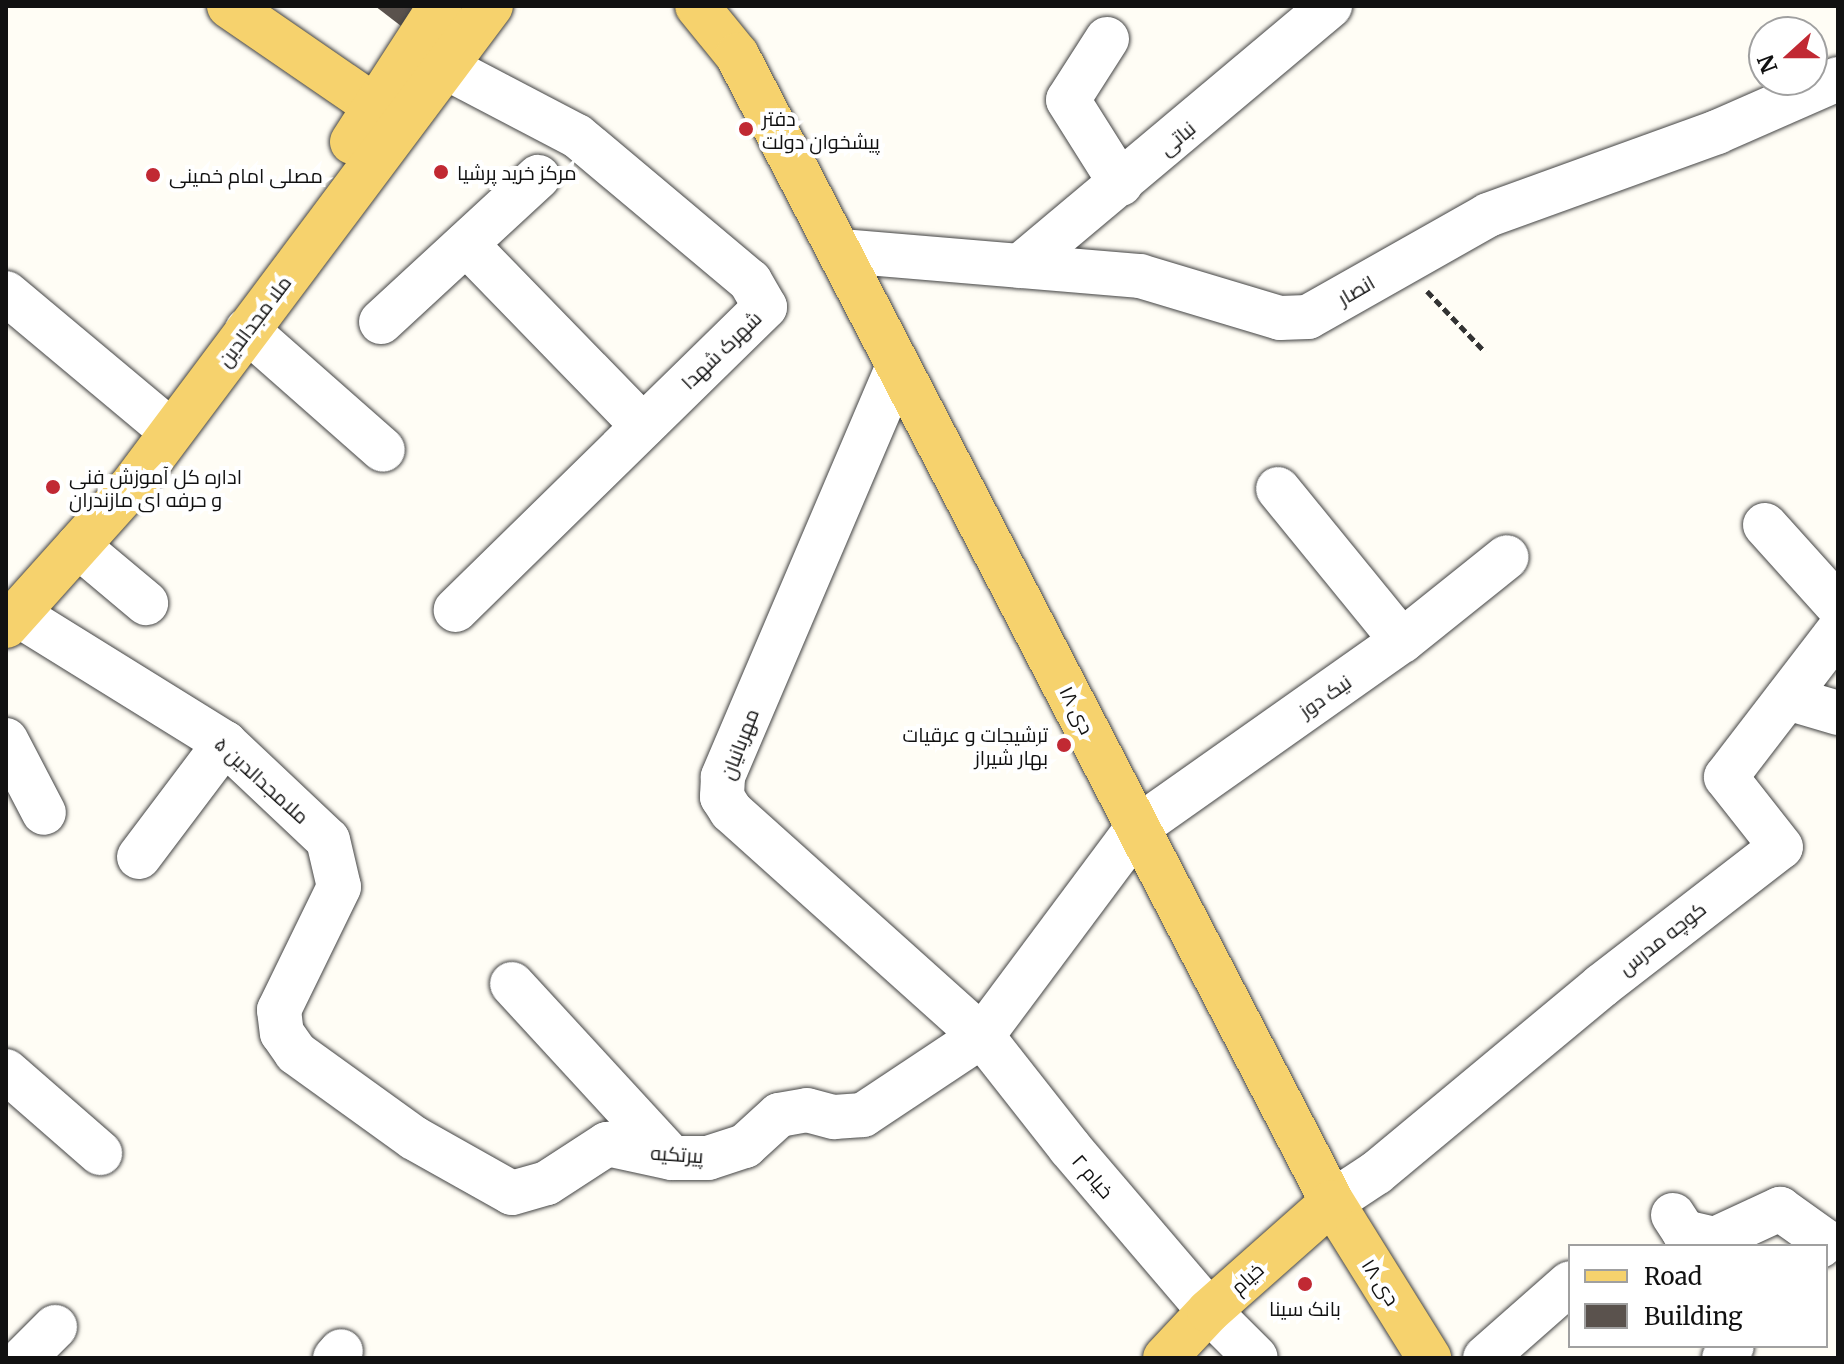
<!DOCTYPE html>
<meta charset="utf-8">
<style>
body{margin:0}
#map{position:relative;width:1844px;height:1364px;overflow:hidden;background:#fffdf5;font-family:Merriweather,Cairo,serif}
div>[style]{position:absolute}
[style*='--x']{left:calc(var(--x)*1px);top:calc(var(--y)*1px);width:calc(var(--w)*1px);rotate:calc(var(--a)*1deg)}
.building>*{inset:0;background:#5a524d}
.path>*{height:5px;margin-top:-2.5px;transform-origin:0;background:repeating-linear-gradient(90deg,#333 0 8px,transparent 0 12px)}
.roads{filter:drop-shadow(0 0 2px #444) drop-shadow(0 0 2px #444)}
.minor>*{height:44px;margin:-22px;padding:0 22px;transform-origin:22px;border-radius:22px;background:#fff}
.major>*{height:44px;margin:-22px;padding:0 22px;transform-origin:22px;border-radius:22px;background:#f6d26d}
.dots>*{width:22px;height:22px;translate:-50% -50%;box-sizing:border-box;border:4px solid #fff;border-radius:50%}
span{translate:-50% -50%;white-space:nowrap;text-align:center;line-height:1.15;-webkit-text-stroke:8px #fff;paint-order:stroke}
.poi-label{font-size:20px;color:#111}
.left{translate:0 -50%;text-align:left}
.right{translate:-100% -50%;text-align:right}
.street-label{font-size:20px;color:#111}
.frame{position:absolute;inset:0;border:8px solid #111;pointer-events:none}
.legend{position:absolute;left:1568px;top:1244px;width:260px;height:104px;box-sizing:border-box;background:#fff;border:2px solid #a0a0a0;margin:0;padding:10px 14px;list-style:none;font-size:24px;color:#111}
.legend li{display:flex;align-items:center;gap:16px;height:40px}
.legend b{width:40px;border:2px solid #a0a0a0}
.north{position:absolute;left:1748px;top:16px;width:80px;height:80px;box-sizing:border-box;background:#fff;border:2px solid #a0a0a0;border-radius:50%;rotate:249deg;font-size:22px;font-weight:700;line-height:32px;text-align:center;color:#111}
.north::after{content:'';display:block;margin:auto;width:28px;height:36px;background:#c12933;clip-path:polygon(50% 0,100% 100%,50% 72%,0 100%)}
</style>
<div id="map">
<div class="building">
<div style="clip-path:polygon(375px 6px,414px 6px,401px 26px)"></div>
</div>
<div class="path">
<div style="--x:1427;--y:291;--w:84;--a:46.4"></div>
</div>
<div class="roads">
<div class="minor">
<div style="--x:1107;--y:39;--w:72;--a:122.6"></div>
<div style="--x:1068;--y:100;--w:99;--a:57.8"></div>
<div style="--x:443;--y:66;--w:151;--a:27.6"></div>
<div style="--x:577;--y:136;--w:226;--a:40"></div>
<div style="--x:750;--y:281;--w:30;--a:60"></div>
<div style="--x:765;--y:307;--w:433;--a:135.6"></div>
<div style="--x:466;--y:244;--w:254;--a:45.8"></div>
<div style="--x:842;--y:251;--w:299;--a:4.8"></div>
<div style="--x:1140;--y:276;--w:146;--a:16.7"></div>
<div style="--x:1280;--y:318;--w:28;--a:-2"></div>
<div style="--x:1308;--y:317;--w:207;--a:-29.5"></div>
<div style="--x:1488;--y:215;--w:244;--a:-19.9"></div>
<div style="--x:1717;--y:132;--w:132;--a:-23.7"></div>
<div style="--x:1020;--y:266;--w:405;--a:-40"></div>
<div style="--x:6;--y:293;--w:199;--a:39.9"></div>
<div style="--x:381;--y:322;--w:214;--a:-42.7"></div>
<div style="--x:247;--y:330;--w:181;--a:41.4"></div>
<div style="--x:898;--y:366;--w:447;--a:113.1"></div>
<div style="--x:723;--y:777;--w:20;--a:93"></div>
<div style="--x:722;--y:797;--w:17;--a:57"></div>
<div style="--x:731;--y:811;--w:337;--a:41.9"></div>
<div style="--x:982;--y:1036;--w:142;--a:51.8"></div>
<div style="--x:1070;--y:1148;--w:214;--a:49.5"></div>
<div style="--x:1209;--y:1311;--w:66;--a:45"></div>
<div style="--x:1278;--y:489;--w:196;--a:50.8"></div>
<div style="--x:1765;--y:525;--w:109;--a:48"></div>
<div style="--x:78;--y:546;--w:89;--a:40"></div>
<div style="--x:17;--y:614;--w:245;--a:31.8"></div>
<div style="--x:225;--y:743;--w:141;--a:43.3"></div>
<div style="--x:328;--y:840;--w:48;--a:76.8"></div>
<div style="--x:339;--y:887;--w:137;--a:116"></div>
<div style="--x:279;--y:1010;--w:23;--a:83"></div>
<div style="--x:282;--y:1033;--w:24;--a:55"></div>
<div style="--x:296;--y:1053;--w:145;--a:35.8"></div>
<div style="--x:414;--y:1138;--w:112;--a:29.3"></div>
<div style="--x:512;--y:1193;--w:36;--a:-16"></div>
<div style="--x:547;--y:1183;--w:72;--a:-33"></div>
<div style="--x:607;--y:1144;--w:66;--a:12.2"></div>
<div style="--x:672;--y:1158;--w:36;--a:0"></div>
<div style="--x:708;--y:1158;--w:39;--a:-18"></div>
<div style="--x:745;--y:1146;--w:46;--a:-42.4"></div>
<div style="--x:779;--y:1115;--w:28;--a:-10"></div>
<div style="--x:807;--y:1110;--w:28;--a:15"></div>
<div style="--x:834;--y:1117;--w:29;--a:-4"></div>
<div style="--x:863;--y:1115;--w:143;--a:-33.6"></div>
<div style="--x:982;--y:1036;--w:261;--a:-53.3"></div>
<div style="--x:1138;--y:827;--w:323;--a:-35.2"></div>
<div style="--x:1402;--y:641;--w:134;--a:-38.7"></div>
<div style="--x:1787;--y:698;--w:53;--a:16.4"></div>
<div style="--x:6;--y:740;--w:82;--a:62.5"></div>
<div style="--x:139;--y:857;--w:143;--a:-53"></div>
<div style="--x:512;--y:984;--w:236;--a:47.4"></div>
<div style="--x:6;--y:1071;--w:125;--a:41.1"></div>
<div style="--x:1332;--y:1202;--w:53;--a:-33.4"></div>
<div style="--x:1376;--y:1173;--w:293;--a:-39.7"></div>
<div style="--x:1601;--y:986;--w:227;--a:-37.7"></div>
<div style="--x:1781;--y:847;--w:89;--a:-128.2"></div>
<div style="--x:1726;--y:777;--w:184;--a:-52.5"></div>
<div style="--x:1673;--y:1215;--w:20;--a:57"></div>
<div style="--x:1684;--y:1232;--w:32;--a:13"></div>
<div style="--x:1715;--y:1239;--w:72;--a:-24.8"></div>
<div style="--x:1780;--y:1209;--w:55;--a:35.4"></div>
<div style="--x:1825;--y:1241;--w:7;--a:135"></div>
<div style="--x:24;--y:1358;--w:44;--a:-45"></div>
<div style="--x:335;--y:1358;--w:9;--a:-49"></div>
<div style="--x:1485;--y:1358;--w:113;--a:-41.4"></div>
<div style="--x:1724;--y:1358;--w:14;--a:-56"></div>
</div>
<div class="major">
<div style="--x:229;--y:6;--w:178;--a:34.5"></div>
<div style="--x:697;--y:6;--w:63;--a:50.8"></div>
<div style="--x:737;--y:55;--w:1292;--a:62.58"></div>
<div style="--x:1332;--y:1202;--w:184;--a:58.1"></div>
<div style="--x:352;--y:142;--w:162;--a:-57.1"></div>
<div style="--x:6;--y:626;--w:186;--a:-48.1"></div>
<div style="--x:130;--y:488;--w:602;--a:-53.17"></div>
<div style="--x:1165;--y:1358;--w:64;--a:-46.9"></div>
<div style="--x:1209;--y:1311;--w:164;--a:-41.5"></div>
</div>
</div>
<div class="dots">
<div style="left:746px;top:129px;background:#c12933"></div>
<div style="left:441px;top:172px;background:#c12933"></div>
<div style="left:153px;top:175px;background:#c12933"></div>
<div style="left:53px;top:487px;background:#c12933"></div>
<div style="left:1064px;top:745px;background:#c12933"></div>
<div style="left:1305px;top:1284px;background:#c12933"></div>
</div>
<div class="poi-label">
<span class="left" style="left:762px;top:130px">دفتر<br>پیشخوان دولت</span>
<span class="left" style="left:457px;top:172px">مرکز خرید پرشیا</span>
<span class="left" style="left:169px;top:175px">مصلی امام خمینی</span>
<span class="left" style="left:69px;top:488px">اداره کل آموزش فنی<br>و حرفه ای مازندران</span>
<span class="right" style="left:1048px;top:746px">ترشیجات و عرقیات<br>بهار شیراز</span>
<span style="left:1305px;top:1308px">بانک سینا</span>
</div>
<div class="street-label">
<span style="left:1177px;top:138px;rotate:-40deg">نباتی</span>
<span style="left:1356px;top:290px;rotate:-30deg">انصار</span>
<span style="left:254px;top:321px;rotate:-53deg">ملا مجدالدین</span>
<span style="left:721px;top:350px;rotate:-44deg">شهرک شهدا</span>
<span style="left:1325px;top:696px;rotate:-35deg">نیک دوز</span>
<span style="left:1077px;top:710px;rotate:63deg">۱۸ دی</span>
<span style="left:739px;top:744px;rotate:-69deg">مهربانیان</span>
<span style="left:262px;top:780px;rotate:42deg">ملامجدالدین ۵</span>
<span style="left:1662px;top:938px;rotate:-38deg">کوچه مدرس</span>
<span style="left:677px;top:1154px;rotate:4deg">پیرتکیه</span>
<span style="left:1093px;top:1176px;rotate:49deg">خیام ۲</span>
<span style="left:1247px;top:1278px;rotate:-42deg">خیام</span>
<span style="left:1381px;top:1282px;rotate:57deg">۱۸ دی</span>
</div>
<div class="frame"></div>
<ul class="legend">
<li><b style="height:10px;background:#f6d26d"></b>Road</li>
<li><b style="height:22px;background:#5a524d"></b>Building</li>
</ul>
<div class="north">N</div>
</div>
